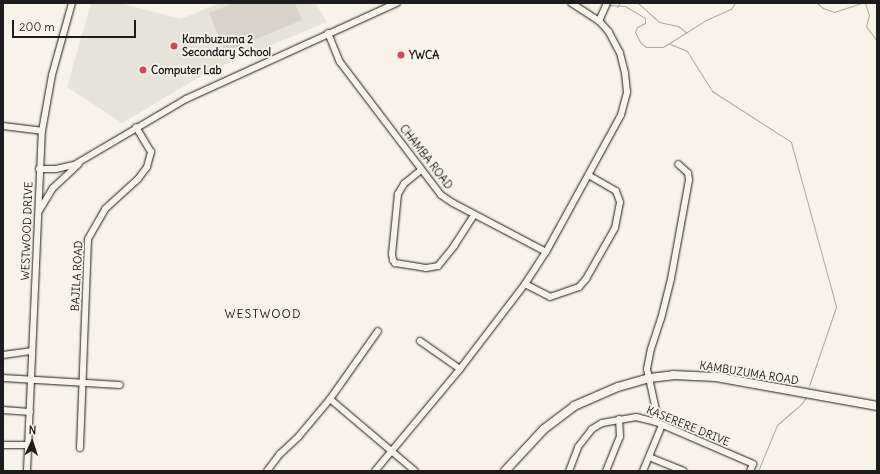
<!DOCTYPE html>
<style>
body{margin:0}
#map{position:relative;width:880px;height:474px;overflow:hidden;background:#f7f3e8;font-family:Delius,sans-serif}
div>[style]{position:absolute}
[style*='--x']{left:calc(var(--x)*1px);top:calc(var(--y)*1px);width:calc(var(--w)*1px);rotate:calc(var(--a)*1deg)}
.built>*{inset:0;background:#e6e3d9}
.green>*{inset:0;background:#d7d3cb}
.stream>*{height:1px;margin:-0.5px;padding:0 0.5px;transform-origin:0.5px;border-radius:0.5px;background:#aca9a2}
.roads{filter:drop-shadow(0 0 1px #1c1c1c) drop-shadow(0 0 1px #1c1c1c)}
.minor>*{height:6px;margin:-3px;padding:0 3px;transform-origin:3px;border-radius:3px;background:#f7f3e8}
.major>*{height:8px;margin:-4px;padding:0 4px;transform-origin:4px;border-radius:4px;background:#f7f3e8}
.dots>*{width:11px;height:11px;translate:-50% -50%;box-sizing:border-box;border:2px solid #f7f3e8;border-radius:50%}
span{translate:-50% -50%;white-space:nowrap;text-align:center;line-height:1.15;-webkit-text-stroke:3.5px #f7f3e8;paint-order:stroke}
.poi-label{font-size:11px;color:#1c1c1c;font-weight:700}
.left{translate:0 -50%;text-align:left}
.street-label{font-size:11px;color:#1c1c1c}
.neighbourhood-label{font-size:12px;color:#1c1c1c;letter-spacing:1px}
.frame{position:absolute;inset:0;border:4px solid #1c1c1c;pointer-events:none}
.north{position:absolute;left:12px;top:422px;width:40px;height:40px;-webkit-text-stroke:3px #f7f3e8;paint-order:stroke;rotate:3deg;font-size:11px;font-weight:700;line-height:16px;text-align:center;color:#1c1c1c}
.north::after{content:'';display:block;margin:auto;width:14px;height:18px;background:#1c1c1c;clip-path:polygon(50% 0,100% 100%,50% 72%,0 100%)}
.scale{position:absolute;left:12px;top:20px;width:124px;height:18px;box-sizing:border-box;border:2px solid #1c1c1c;border-top:0;padding-left:5px;font-size:12px;line-height:14px;white-space:nowrap;color:#1c1c1c;-webkit-text-stroke:3px #f7f3e8;paint-order:stroke}
</style>
<div id="map">
<div class="built">
<div style="clip-path:polygon(91px 3px,119px 3px,181px 19px,220px 3px,315px 3px,327px 22px,211px 70px,122px 123px,67px 87px)"></div>
</div>
<div class="green">
<div style="clip-path:polygon(234px 3px,295px 3px,302px 20px,225px 52px,209px 13px)"></div>
</div>
<div class="stream">
<div style="--x:638;--y:3;--w:28;--a:42"></div>
<div style="--x:659;--y:22;--w:19;--a:12"></div>
<div style="--x:678;--y:26;--w:11;--a:38"></div>
<div style="--x:778;--y:3;--w:10;--a:0"></div>
<div style="--x:817;--y:3;--w:8;--a:40"></div>
<div style="--x:823;--y:8;--w:12;--a:20"></div>
<div style="--x:834;--y:12;--w:28;--a:-18"></div>
<div style="--x:865;--y:3;--w:13;--a:72"></div>
<div style="--x:869;--y:15;--w:11;--a:105"></div>
<div style="--x:866;--y:26;--w:19;--a:54"></div>
<div style="--x:609;--y:5;--w:16;--a:4"></div>
<div style="--x:625;--y:6;--w:23;--a:31"></div>
<div style="--x:645;--y:18;--w:5;--a:90"></div>
<div style="--x:645;--y:23;--w:9;--a:153"></div>
<div style="--x:637;--y:27;--w:5;--a:112"></div>
<div style="--x:635;--y:32;--w:11;--a:63"></div>
<div style="--x:640;--y:42;--w:8;--a:40"></div>
<div style="--x:646;--y:47;--w:17;--a:0"></div>
<div style="--x:663;--y:47;--w:51;--a:-32.1"></div>
<div style="--x:706;--y:20;--w:27;--a:-24"></div>
<div style="--x:731;--y:9;--w:7;--a:-56"></div>
<div style="--x:617;--y:7;--w:5;--a:-53"></div>
<div style="--x:670;--y:44;--w:18;--a:22"></div>
<div style="--x:687;--y:51;--w:47;--a:58"></div>
<div style="--x:712;--y:91;--w:94;--a:32.8"></div>
<div style="--x:791;--y:142;--w:171;--a:74.7"></div>
<div style="--x:836;--y:307;--w:83;--a:108.9"></div>
<div style="--x:758;--y:471;--w:50;--a:-67.6"></div>
<div style="--x:777;--y:425;--w:33;--a:-41"></div>
<div style="--x:802;--y:403;--w:7;--a:-56"></div>
</div>
<div class="roads">
<div class="minor">
<div style="--x:599;--y:21;--w:20;--a:-66"></div>
<div style="--x:328;--y:33;--w:31;--a:68"></div>
<div style="--x:340;--y:62;--w:167;--a:52.8"></div>
<div style="--x:441;--y:195;--w:14;--a:34"></div>
<div style="--x:453;--y:203;--w:105;--a:27.8"></div>
<div style="--x:3;--y:126;--w:39;--a:7"></div>
<div style="--x:39;--y:169;--w:17;--a:0"></div>
<div style="--x:56;--y:169;--w:18;--a:-13"></div>
<div style="--x:74;--y:165;--w:130;--a:-30.5"></div>
<div style="--x:186;--y:99;--w:232;--a:-24.5"></div>
<div style="--x:421;--y:170;--w:22;--a:141"></div>
<div style="--x:404;--y:184;--w:12;--a:121"></div>
<div style="--x:398;--y:194;--w:60;--a:95.7"></div>
<div style="--x:392;--y:254;--w:6;--a:81"></div>
<div style="--x:393;--y:260;--w:4;--a:56"></div>
<div style="--x:395;--y:263;--w:31;--a:9"></div>
<div style="--x:426;--y:268;--w:12;--a:-9"></div>
<div style="--x:438;--y:266;--w:26;--a:-51"></div>
<div style="--x:454;--y:246;--w:37;--a:-57"></div>
<div style="--x:39;--y:211;--w:27;--a:-59"></div>
<div style="--x:53;--y:188;--w:35;--a:-43"></div>
<div style="--x:525;--y:284;--w:28;--a:27"></div>
<div style="--x:550;--y:297;--w:31;--a:-19"></div>
<div style="--x:579;--y:287;--w:11;--a:-49"></div>
<div style="--x:586;--y:279;--w:59;--a:-60.4"></div>
<div style="--x:615;--y:228;--w:26;--a:-79"></div>
<div style="--x:620;--y:202;--w:12;--a:-110"></div>
<div style="--x:616;--y:191;--w:32;--a:-150"></div>
<div style="--x:420;--y:341;--w:49;--a:35"></div>
<div style="--x:3;--y:355;--w:28;--a:-8"></div>
<div style="--x:3;--y:378;--w:117;--a:3.4"></div>
<div style="--x:330;--y:399;--w:111;--a:40.3"></div>
<div style="--x:3;--y:410;--w:27;--a:4"></div>
<div style="--x:656;--y:422;--w:12;--a:-90"></div>
<div style="--x:656;--y:410;--w:42;--a:-102.4"></div>
<div style="--x:647;--y:369;--w:20;--a:-79"></div>
<div style="--x:651;--y:349;--w:32;--a:-72"></div>
<div style="--x:661;--y:319;--w:41;--a:-76"></div>
<div style="--x:671;--y:279;--w:101;--a:-79.7"></div>
<div style="--x:689;--y:180;--w:7;--a:-98"></div>
<div style="--x:688;--y:173;--w:13;--a:-138"></div>
<div style="--x:3;--y:445;--w:25;--a:0"></div>
<div style="--x:80;--y:448;--w:209;--a:-87.8"></div>
<div style="--x:88;--y:239;--w:34;--a:-60"></div>
<div style="--x:105;--y:209;--w:45;--a:-42.3"></div>
<div style="--x:138;--y:179;--w:15;--a:-53"></div>
<div style="--x:147;--y:167;--w:16;--a:-75"></div>
<div style="--x:151;--y:152;--w:29;--a:-121"></div>
<div style="--x:649;--y:457;--w:37;--a:22"></div>
<div style="--x:27;--y:471;--w:340;--a:-87.5"></div>
<div style="--x:42;--y:131;--w:57;--a:-79.9"></div>
<div style="--x:52;--y:75;--w:75;--a:-74.5"></div>
<div style="--x:267;--y:471;--w:21;--a:-53"></div>
<div style="--x:280;--y:454;--w:26;--a:-43"></div>
<div style="--x:299;--y:436;--w:48;--a:-50"></div>
<div style="--x:330;--y:399;--w:83;--a:-54.8"></div>
<div style="--x:375;--y:471;--w:133;--a:-50.2"></div>
<div style="--x:460;--y:369;--w:107;--a:-52.6"></div>
<div style="--x:525;--y:284;--w:38;--a:-57"></div>
<div style="--x:546;--y:252;--w:156;--a:-61.3"></div>
<div style="--x:621;--y:115;--w:24;--a:-75"></div>
<div style="--x:627;--y:92;--w:19;--a:-96"></div>
<div style="--x:625;--y:73;--w:21;--a:-104"></div>
<div style="--x:620;--y:53;--w:24;--a:-118"></div>
<div style="--x:609;--y:32;--w:15;--a:-132"></div>
<div style="--x:599;--y:21;--w:33;--a:-147"></div>
<div style="--x:569;--y:471;--w:26;--a:-69"></div>
<div style="--x:578;--y:447;--w:23;--a:-52"></div>
<div style="--x:592;--y:429;--w:12;--a:-31"></div>
<div style="--x:602;--y:423;--w:35;--a:-10"></div>
<div style="--x:636;--y:417;--w:21;--a:14"></div>
<div style="--x:656;--y:422;--w:106;--a:23.4"></div>
<div style="--x:753;--y:464;--w:8;--a:113"></div>
<div style="--x:606;--y:471;--w:37;--a:-68"></div>
<div style="--x:620;--y:437;--w:18;--a:-93"></div>
<div style="--x:643;--y:471;--w:50;--a:-67.6"></div>
</div>
<div class="major">
<div style="--x:505;--y:471;--w:57;--a:-47.1"></div>
<div style="--x:544;--y:429;--w:38;--a:-37"></div>
<div style="--x:574;--y:406;--w:48;--a:-23.4"></div>
<div style="--x:618;--y:387;--w:33;--a:-16"></div>
<div style="--x:650;--y:378;--w:23;--a:-7"></div>
<div style="--x:673;--y:375;--w:43;--a:2.7"></div>
<div style="--x:716;--y:377;--w:164;--a:10.2"></div>
</div>
</div>
<div class="dots">
<div style="left:174px;top:46px;background:#d1495b"></div>
<div style="left:401px;top:55px;background:#d1495b"></div>
<div style="left:143px;top:70px;background:#d1495b"></div>
</div>
<div class="poi-label">
<span class="left" style="left:182px;top:46px">Kambuzuma 2<br>Secondary School</span>
<span class="left" style="left:409px;top:55px">YWCA</span>
<span class="left" style="left:151px;top:70px">Computer Lab</span>
</div>
<div class="street-label">
<span style="left:426px;top:157px;rotate:52deg">CHAMBA ROAD</span>
<span style="left:27px;top:231px;rotate:-88deg">WESTWOOD DRIVE</span>
<span style="left:77px;top:276px;rotate:-87deg">BAJILA ROAD</span>
<span style="left:749px;top:373px;rotate:9deg">KAMBUZUMA ROAD</span>
<span style="left:688px;top:426px;rotate:22deg">KASERERE DRIVE</span>
</div>
<div class="neighbourhood-label">
<span style="left:263px;top:314px">WESTWOOD</span>
</div>
<div class="frame"></div>
<div class="north">N</div>
<div class="scale">200 m</div>
</div>
